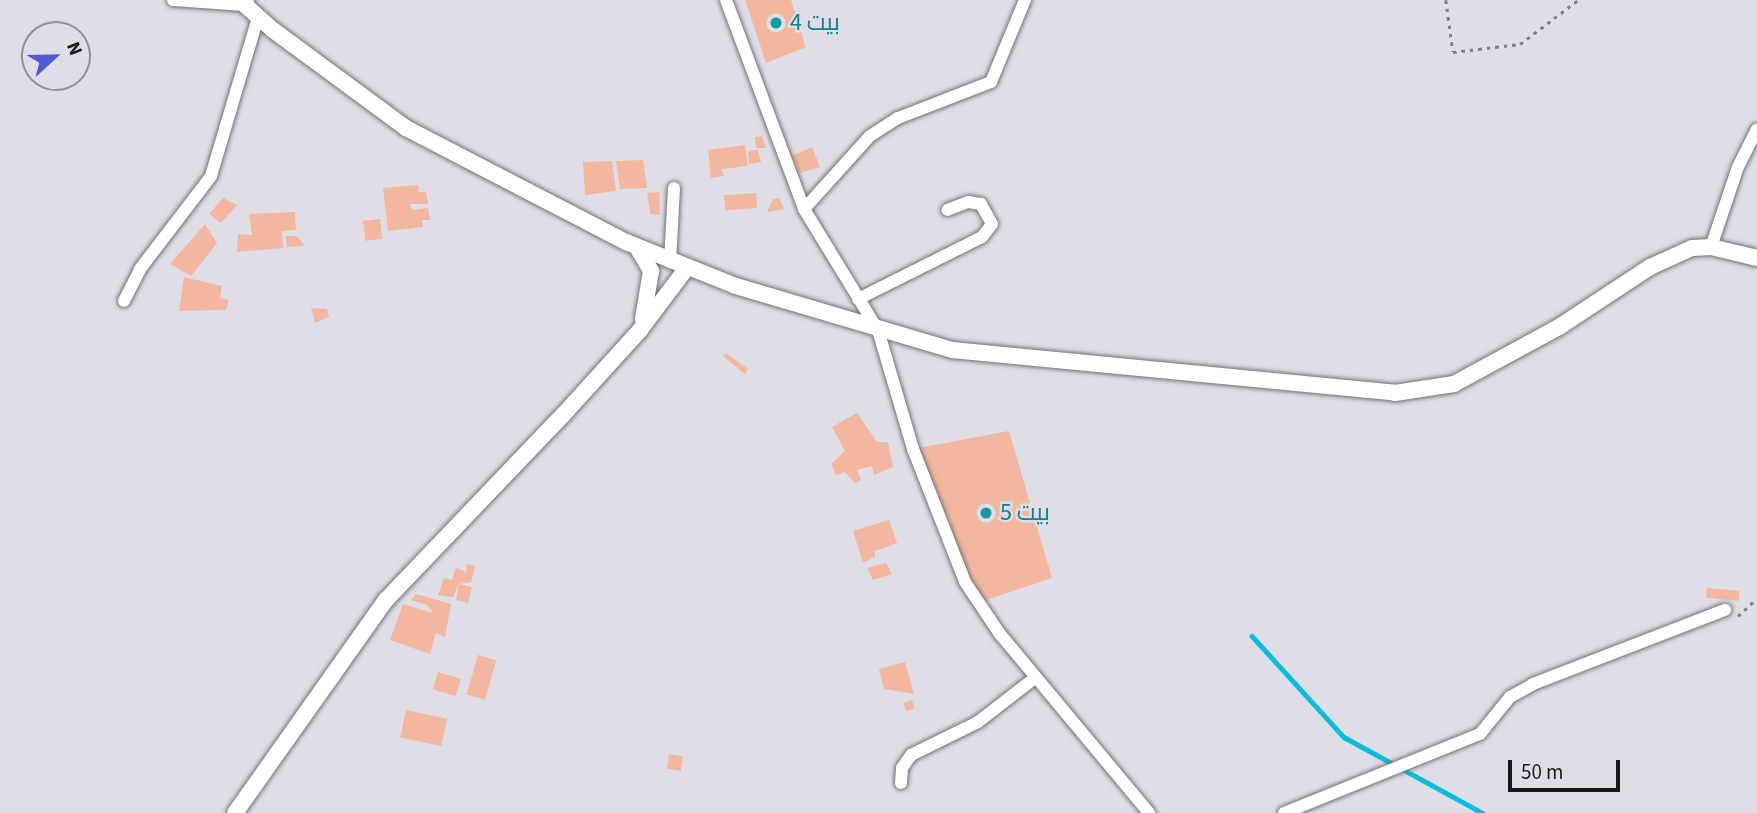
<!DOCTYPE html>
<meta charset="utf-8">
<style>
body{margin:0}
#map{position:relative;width:1757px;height:813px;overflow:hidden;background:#dfdde6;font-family:"Source Sans 3",Cairo,sans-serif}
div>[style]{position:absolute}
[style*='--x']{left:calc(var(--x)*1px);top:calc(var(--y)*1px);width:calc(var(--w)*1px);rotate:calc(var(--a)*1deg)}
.stream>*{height:4.5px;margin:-2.25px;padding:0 2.25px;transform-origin:2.25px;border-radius:2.25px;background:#08bddd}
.building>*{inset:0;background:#f3b79f;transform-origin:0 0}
.path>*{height:2.5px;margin-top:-1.25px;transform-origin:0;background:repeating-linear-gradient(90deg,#807f85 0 3.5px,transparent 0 8.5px)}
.roads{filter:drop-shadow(0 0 2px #726f78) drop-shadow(0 0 2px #726f78)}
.minor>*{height:12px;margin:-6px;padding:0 6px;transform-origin:6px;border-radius:6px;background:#fff}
.tertiary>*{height:16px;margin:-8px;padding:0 8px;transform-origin:8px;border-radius:8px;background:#fff}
.dots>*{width:19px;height:19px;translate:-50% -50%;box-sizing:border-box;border:4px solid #dfdde6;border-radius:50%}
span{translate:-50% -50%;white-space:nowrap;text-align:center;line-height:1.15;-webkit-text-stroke:5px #dfdde6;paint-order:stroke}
.culture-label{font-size:24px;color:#0d838f}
.left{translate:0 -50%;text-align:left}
.north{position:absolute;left:21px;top:21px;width:70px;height:70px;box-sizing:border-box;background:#dfdde6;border:2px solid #908f96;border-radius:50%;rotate:68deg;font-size:19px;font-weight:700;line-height:28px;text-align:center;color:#1a191d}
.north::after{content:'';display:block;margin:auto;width:24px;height:32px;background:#4e5ad0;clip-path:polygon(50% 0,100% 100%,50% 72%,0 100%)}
.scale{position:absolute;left:1508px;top:760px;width:112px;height:32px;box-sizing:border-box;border:4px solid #1a191d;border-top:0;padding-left:9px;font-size:21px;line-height:24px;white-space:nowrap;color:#1a191d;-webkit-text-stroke:5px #dfdde6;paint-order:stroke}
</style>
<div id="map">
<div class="stream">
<div style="--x:1252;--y:636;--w:137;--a:47.7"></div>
<div style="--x:1344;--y:737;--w:158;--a:28.7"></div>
</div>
<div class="building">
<div style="clip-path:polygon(745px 0,791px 0,806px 47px,766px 63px)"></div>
<div style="clip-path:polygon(762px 136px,766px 148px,756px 148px,755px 137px)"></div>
<div style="clip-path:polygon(745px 145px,748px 166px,722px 169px,724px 176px,711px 178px,708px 150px)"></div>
<div style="clip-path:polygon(812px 147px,820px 167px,800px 173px,792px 156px)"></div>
<div style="clip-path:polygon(758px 150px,761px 162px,749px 164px,748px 151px)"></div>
<div style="clip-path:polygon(643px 160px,647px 188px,620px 189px,616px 161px)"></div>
<div style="clip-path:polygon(612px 161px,616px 191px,585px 195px,583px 162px)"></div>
<div style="clip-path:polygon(418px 185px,419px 192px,426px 192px,428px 204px,410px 204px,412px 210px,428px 208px,430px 220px,422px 220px,423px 227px,388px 231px,383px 188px)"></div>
<div style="clip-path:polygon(659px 192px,660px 215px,650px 214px,647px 193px)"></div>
<div style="left:756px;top:193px;width:15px;height:32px;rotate:86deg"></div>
<div style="clip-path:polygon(223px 198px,237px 205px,221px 223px,209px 214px)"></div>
<div style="clip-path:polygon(779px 198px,784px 209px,767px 212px,773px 199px)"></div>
<div style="clip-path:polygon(295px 212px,296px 230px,282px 231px,283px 248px,237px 252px,238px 234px,252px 235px,249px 214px)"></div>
<div style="left:380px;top:219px;width:20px;height:17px;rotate:84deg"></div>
<div style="clip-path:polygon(205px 224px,217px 243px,191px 276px,170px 264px)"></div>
<div style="clip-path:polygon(286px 236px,297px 236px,305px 246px,287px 247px)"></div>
<div style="clip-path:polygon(184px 277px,222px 286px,220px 298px,229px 300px,226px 310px,179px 311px)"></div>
<div style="clip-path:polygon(311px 308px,327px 309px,329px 317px,315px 323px)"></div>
<div style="clip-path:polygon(726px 353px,748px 369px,745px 374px,723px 356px)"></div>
<div style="clip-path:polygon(857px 413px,877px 442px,888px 442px,893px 467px,874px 475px,872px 466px,857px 470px,861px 480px,855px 483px,845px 472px,836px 475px,831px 464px,845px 451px,832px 427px)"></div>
<div style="clip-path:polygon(1009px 431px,1052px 578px,977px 603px,913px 449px)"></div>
<div style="clip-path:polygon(889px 520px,897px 543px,875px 551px,875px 557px,863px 563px,853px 531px)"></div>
<div style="clip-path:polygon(886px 563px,892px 574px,873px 580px,867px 568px)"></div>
<div style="clip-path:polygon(467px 564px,475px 566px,471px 582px,459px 584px,472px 587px,468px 603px,456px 600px,459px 584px,453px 597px,438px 595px,444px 578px,452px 580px,456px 568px,466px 572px)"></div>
<div style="left:1707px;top:588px;width:33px;height:10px;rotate:5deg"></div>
<div style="clip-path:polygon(416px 594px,451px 604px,445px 637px,436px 633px,430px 654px,390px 640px,403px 604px,433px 613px,427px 605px,411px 600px)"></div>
<div style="left:478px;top:655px;width:19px;height:41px;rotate:16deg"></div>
<div style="clip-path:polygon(905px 662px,914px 694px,884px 689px,879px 669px)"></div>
<div style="left:438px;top:672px;width:24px;height:18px;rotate:17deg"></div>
<div style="left:912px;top:700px;width:9px;height:9px;rotate:72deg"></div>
<div style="left:406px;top:710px;width:42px;height:28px;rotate:12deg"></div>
<div style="left:669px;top:754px;width:14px;height:15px;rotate:8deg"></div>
</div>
<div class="path">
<div style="--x:1446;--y:0;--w:52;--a:82.3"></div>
<div style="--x:1453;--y:52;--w:67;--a:-6.8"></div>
<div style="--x:1520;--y:44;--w:73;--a:-37.2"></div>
<div style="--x:1738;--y:616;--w:25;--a:-43"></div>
</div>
<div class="roads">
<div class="minor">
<div style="--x:173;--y:0;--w:72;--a:4"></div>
<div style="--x:726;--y:0;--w:223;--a:69.5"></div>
<div style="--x:804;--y:209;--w:142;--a:58.6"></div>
<div style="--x:878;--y:330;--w:124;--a:73.6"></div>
<div style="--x:913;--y:449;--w:143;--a:68.6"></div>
<div style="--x:965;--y:582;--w:63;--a:56.1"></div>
<div style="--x:1000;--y:634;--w:233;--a:50.2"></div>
<div style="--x:804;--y:209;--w:98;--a:-47.9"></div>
<div style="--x:870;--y:136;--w:33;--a:-33"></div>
<div style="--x:898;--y:118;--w:100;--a:-21.2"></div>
<div style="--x:991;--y:82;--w:89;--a:-67.5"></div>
<div style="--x:1711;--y:247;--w:84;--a:-71.4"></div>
<div style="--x:1738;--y:167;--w:42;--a:-63.4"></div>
<div style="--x:670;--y:262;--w:74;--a:-86.9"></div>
<div style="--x:858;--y:299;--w:139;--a:-26.6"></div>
<div style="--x:982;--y:237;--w:16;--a:-52"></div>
<div style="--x:992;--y:224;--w:23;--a:-119"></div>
<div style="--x:981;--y:204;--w:13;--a:-171"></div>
<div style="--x:968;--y:202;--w:22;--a:159"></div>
<div style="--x:124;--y:301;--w:36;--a:-63"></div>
<div style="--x:140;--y:269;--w:117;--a:-52.6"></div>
<div style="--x:211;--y:176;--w:166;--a:-73.5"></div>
<div style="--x:901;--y:783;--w:15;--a:-86"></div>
<div style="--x:902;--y:768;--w:16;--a:-55"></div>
<div style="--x:911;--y:755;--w:75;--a:-26.2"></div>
<div style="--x:978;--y:722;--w:73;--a:-37.8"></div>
<div style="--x:1284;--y:813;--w:211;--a:-22"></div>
<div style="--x:1480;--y:734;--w:48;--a:-51"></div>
<div style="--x:1510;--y:697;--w:26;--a:-29"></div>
<div style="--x:1533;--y:684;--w:206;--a:-21.1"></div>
</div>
<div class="tertiary">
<div style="--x:246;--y:0;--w:5;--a:101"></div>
<div style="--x:245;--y:5;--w:38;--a:42"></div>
<div style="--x:273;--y:30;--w:165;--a:36.4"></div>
<div style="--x:406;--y:128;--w:248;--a:27.4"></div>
<div style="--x:626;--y:242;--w:118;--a:21.8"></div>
<div style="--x:736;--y:286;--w:225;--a:16.5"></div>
<div style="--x:952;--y:350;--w:445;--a:5.5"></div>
<div style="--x:1395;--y:393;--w:60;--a:-8.7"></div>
<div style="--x:1454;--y:384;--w:119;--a:-28.5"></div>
<div style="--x:1559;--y:327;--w:109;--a:-33.4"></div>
<div style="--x:1650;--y:267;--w:46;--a:-24.3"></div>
<div style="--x:1692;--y:248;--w:19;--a:-3"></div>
<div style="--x:1711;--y:247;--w:47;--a:13.4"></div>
<div style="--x:638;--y:249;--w:26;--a:59"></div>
<div style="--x:651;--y:271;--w:49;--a:99.5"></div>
<div style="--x:235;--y:813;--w:261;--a:-54.7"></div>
<div style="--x:386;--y:600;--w:256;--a:-46.3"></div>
<div style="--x:563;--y:415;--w:115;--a:-47.8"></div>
<div style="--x:640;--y:330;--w:76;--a:-53"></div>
</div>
</div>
<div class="dots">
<div style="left:776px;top:23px;background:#0f9aa8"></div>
<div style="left:986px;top:513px;background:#0f9aa8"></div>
</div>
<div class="culture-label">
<span class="left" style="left:790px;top:23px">بيت 4</span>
<span class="left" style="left:1000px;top:513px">بيت 5</span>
</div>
<div class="north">N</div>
<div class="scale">50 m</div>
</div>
